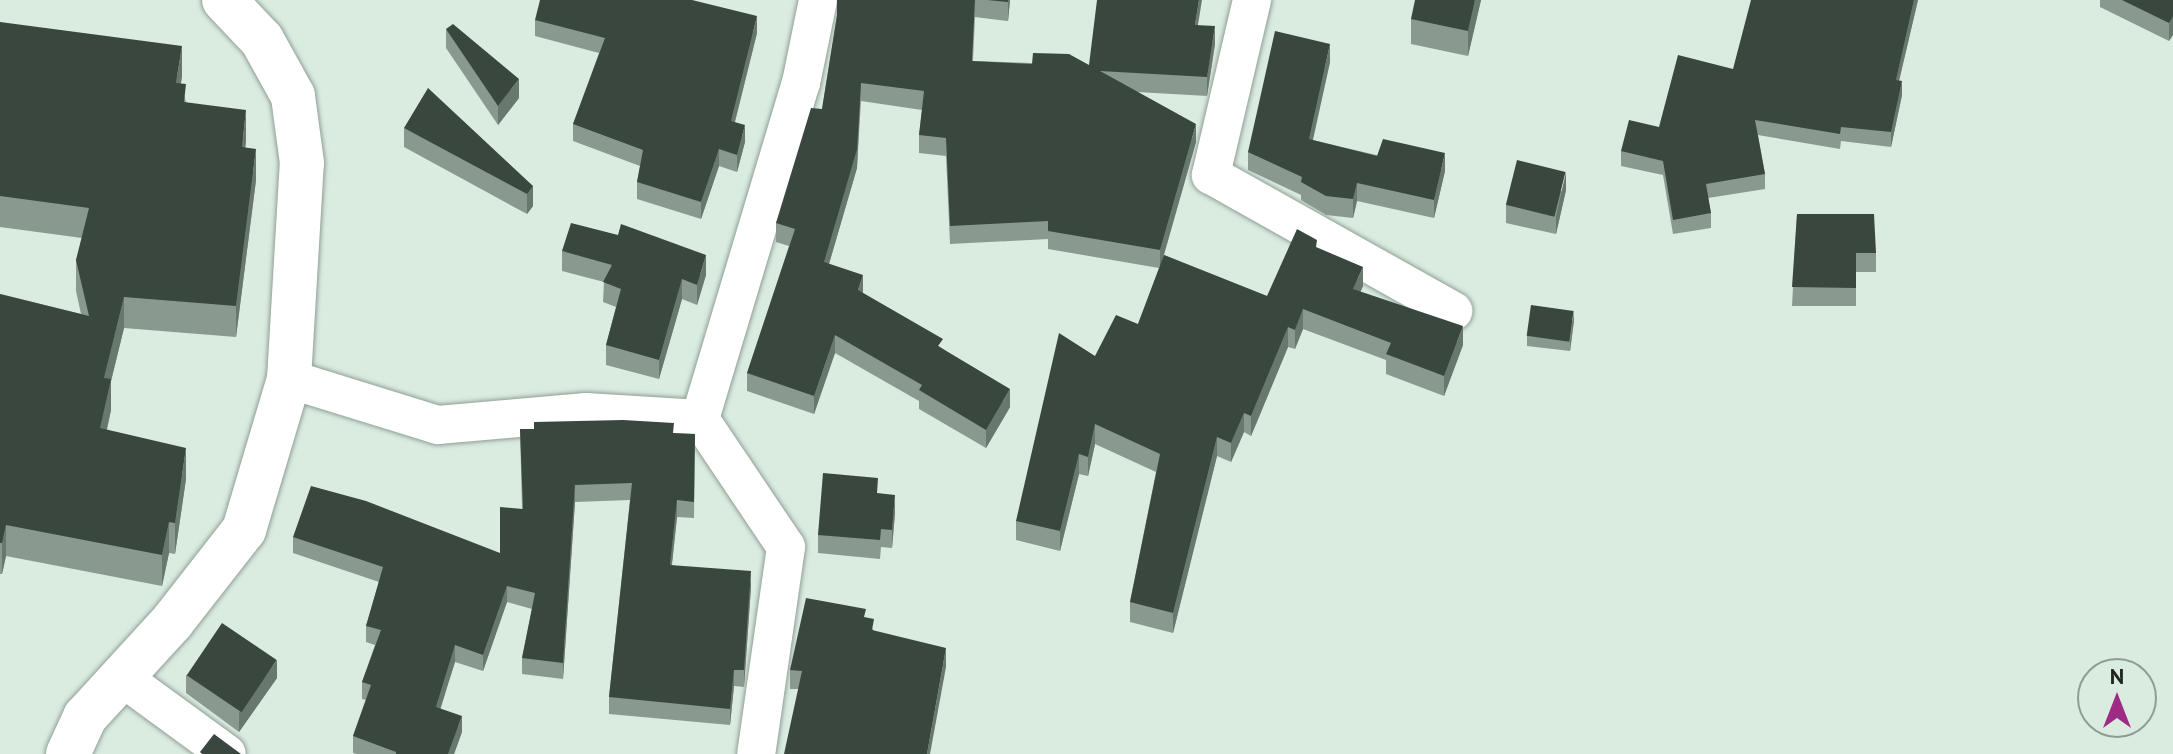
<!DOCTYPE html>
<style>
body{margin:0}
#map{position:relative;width:2173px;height:754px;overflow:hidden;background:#daebe0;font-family:"PT Sans",sans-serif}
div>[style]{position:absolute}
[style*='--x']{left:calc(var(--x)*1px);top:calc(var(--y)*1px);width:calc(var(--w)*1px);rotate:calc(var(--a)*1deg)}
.roads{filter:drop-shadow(0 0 2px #8f9f95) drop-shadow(0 0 2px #8f9f95)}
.street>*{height:38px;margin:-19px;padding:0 19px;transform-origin:19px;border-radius:19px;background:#fff}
.secondary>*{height:44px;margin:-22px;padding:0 22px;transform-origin:22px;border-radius:22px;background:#fff}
.wall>*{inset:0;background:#8a998f}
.shaded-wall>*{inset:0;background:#69786f}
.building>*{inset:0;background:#39473e;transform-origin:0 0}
span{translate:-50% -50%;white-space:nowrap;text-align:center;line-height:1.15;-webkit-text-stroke:8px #daebe0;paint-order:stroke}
.north{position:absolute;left:2077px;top:658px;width:80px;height:80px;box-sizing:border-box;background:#daebe0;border:2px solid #8f9c94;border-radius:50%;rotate:0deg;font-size:22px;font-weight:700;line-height:32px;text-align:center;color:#1e2521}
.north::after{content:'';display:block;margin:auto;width:28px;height:36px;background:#9f2b85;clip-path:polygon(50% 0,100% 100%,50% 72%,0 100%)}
</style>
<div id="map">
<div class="roads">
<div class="street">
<div style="--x:1252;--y:0;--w:180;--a:103.2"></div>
<div style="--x:1211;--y:175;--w:278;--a:29.3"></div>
<div style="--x:289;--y:379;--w:156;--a:17.2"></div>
<div style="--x:438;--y:425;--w:149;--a:-5"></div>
<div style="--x:586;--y:412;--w:114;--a:3.5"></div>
<div style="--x:700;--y:419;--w:351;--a:-73.3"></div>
<div style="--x:801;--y:83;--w:85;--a:-78.4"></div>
<div style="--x:700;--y:419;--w:154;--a:56.1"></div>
<div style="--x:786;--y:547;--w:209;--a:98.2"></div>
<div style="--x:120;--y:676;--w:132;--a:36.1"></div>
</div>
<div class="secondary">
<div style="--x:68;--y:754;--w:41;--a:-65.3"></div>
<div style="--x:85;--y:717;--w:129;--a:-47.5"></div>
<div style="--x:172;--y:622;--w:117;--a:-52"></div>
<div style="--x:244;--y:530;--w:158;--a:-73.4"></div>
<div style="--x:289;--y:379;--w:216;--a:-86.6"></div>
<div style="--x:302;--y:163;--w:68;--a:-97.7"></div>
<div style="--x:293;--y:96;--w:64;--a:-119"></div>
<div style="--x:262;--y:40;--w:55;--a:-133.5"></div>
</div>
</div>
<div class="wall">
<div style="clip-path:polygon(837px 0,1010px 0,1008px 21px,975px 17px,973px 61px,1089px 65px,1198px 25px,1215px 44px,1207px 96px,1137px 92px,1196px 142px,1164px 255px,1267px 296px,1317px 248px,1363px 286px,1360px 292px,1463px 345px,1444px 396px,1386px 374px,1386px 360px,1303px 329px,1295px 349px,1288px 347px,1251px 436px,1244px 432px,1231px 462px,1217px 456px,1173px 633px,1130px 622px,1130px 602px,1156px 472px,1095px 444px,1088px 476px,1079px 474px,1060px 551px,1016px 540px,1016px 521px,1095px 356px,1138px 324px,1159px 268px,1048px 249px,1048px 239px,950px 244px,946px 156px,919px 153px,919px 135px,922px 110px,861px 101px,857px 168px,829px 264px,863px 293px,943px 349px,1010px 407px,986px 448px,919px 409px,919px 401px,835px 353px,814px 414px,747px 391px,747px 373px,789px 246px,776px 242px,776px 223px,822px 109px,837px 16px)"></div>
<div style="clip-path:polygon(1481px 0,1468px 56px,1411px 44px,1411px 19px)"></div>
<div style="clip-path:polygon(1918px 0,1899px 80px,1902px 95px,1891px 147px,1841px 141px,1840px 149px,1758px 135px,1765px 174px,1765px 189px,1708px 198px,1711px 213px,1711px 228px,1673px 234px,1663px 175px,1621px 166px,1621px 151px,1659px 127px,1733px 69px)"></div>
<div style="clip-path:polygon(2100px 0,2173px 0,2169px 41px,2100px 7px)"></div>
<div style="clip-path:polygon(535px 20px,757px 33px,735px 122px,745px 142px,737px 172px,719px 166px,701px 219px,637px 199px,637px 182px,640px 166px,573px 141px,573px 124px,599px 53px,535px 36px)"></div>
<div style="clip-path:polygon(0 22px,182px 76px,181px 83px,186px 102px,246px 141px,245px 148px,256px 180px,236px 337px,124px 328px,111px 381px,111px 410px,107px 430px,186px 479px,175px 554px,169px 553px,162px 586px,6px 556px,2px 574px,0 574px,0 294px,81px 314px,76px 291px,76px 260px,82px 238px,0 227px)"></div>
<div style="clip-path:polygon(446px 29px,519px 98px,498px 125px,446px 48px)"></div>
<div style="clip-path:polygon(1330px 62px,1312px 140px,1445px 171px,1434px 218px,1357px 201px,1353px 218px,1326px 215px,1301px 200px,1301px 195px,1248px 170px,1248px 152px)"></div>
<div style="clip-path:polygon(404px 128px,533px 186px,533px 206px,527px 214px,404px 147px)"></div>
<div style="clip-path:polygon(1566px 190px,1556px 234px,1506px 223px,1506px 205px)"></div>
<div style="clip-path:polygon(1797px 214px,1876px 253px,1876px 272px,1856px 272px,1856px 306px,1792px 306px)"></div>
<div style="clip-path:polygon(562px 251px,706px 275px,697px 305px,682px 299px,659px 379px,606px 365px,606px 345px,616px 307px,603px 302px,604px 282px,562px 271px)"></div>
<div style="clip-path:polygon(1574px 320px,1570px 351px,1527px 346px,1527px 336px)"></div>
<div style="clip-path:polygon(520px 429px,695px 434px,694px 518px,677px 517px,672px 565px,751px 587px,744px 687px,734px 686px,730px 725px,609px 714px,609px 697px,630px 500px,575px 502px,563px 679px,522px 674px,522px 658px,532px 609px,507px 602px,483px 671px,455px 662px,440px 708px,462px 732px,454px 754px,357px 754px,353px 753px,353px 736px,366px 700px,362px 699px,362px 682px,375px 645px,366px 642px,366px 626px,379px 582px,293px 553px,293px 537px,500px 553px,522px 509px)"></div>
<div style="clip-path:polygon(878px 493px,895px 513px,892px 548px,881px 547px,880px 559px,818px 553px,818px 535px)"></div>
<div style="clip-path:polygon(866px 618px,874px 631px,946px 667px,798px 689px,790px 689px,790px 670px)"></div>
<div style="clip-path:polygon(186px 675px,277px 678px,239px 732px,186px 693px)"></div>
</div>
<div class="shaded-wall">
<div style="clip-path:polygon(1008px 0,1010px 0,1008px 21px)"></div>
<div style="clip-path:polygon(1199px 0,1202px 0,1195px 43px,1195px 25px)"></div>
<div style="clip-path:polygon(1475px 0,1481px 0,1468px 56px,1468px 31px)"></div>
<div style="clip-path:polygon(1914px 0,1918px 0,1896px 94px,1896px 80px)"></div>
<div style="clip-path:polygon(757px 16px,757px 33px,731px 137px,731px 121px)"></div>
<div style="clip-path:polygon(2173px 17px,2173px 35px,2169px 41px,2169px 23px)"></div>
<div style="clip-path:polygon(1215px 26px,1215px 44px,1207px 96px,1207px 77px)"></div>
<div style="clip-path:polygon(1330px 44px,1330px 62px,1309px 158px,1309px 139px)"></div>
<div style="clip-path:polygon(182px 46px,182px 76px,176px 113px,176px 83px)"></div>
<div style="clip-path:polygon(519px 79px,519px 98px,498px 125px,498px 106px)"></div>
<div style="clip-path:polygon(1902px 81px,1902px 95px,1891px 147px,1891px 132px)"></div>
<div style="clip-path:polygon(861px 83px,857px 168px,824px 281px,824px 262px)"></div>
<div style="clip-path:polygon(246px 110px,246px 141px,242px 178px,242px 147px)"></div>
<div style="clip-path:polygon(1196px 124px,1196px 142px,1160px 268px,1160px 250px)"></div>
<div style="clip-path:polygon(745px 125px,745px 142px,737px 172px,737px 155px)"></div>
<div style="clip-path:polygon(256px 149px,256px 180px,236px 337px,236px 306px)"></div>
<div style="clip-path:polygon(719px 149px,719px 166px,701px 219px,701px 202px)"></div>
<div style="clip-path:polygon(1445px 153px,1445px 171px,1434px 218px,1434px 200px)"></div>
<div style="clip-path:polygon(1566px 172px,1566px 190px,1556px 234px,1556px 216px)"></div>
<div style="clip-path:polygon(1357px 183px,1357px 201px,1353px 218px,1353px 199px)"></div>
<div style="clip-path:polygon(533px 186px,533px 206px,527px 214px,527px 194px)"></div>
<div style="clip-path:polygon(706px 255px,706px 275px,697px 305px,697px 285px)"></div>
<div style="clip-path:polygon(1363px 267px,1363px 286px,1353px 309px,1353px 289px)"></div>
<div style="clip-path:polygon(863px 275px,863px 293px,858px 290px)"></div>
<div style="clip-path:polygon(682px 279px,682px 299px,659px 379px,659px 360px)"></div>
<div style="clip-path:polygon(124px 297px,124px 328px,111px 381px,111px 410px,100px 459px,100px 428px,104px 378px)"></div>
<div style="clip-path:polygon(1303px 309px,1303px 329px,1295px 349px,1295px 330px)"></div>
<div style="clip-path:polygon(1574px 311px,1574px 320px,1570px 351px,1570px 342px)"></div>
<div style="clip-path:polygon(1463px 326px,1463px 345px,1444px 396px,1444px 376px)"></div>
<div style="clip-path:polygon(1288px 327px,1288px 347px,1251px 436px,1251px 416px)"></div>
<div style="clip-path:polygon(835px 335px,835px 353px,814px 414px,814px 396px)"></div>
<div style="clip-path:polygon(1010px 389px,1010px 407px,986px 448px,986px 430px)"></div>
<div style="clip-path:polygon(1244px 413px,1244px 432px,1231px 462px,1231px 443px)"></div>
<div style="clip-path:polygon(1095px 424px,1095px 444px,1088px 476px,1088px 457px)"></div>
<div style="clip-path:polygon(1217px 437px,1217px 456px,1173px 633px,1173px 613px)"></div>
<div style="clip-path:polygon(186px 448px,186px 479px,175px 554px,175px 523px)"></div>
<div style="clip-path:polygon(1079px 454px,1079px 474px,1060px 551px,1060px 531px)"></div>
<div style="clip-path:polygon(575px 485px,575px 502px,563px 679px,563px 663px)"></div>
<div style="clip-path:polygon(895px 495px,895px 513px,892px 548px,892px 530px)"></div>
<div style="clip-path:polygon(677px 500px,677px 517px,670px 581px,670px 565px)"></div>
<div style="clip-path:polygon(169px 522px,169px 553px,162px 586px,162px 555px)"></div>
<div style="clip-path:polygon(6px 525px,6px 556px,2px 574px,2px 543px)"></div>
<div style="clip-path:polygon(751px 571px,751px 587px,744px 687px,744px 670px)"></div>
<div style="clip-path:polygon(507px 586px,507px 602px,483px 671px,483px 655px)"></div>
<div style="clip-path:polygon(455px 645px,455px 662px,436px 723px,436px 707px)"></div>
<div style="clip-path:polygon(946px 648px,946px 667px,930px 754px,927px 754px)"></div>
<div style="clip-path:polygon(277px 660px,277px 678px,239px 732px,239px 713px)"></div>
<div style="clip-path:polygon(734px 670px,734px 686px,730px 725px,730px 709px)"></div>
<div style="clip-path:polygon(462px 716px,462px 732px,454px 754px,448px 754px)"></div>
</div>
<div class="building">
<div style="clip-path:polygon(540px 0,692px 0,757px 16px,731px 121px,745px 125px,737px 155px,719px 149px,701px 202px,637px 182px,643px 150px,573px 124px,605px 38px,535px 20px)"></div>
<div style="clip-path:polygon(837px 0,975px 0,972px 61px,1032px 64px,1033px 53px,1069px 54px,1089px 65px,1097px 0,1199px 0,1195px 25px,1215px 26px,1207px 77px,1100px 71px,1196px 124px,1160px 250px,1048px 231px,1048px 221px,950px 226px,946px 138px,919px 135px,924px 91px,861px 83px,857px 149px,824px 262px,863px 275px,858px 290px,943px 339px,938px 346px,1010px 389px,986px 430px,919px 390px,922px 385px,835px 335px,814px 396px,747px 373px,795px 229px,776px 223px,811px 108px,822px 109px,837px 15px)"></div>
<div style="clip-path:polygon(987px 0,1008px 0,1008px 2px)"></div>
<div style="clip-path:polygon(1415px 0,1475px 0,1468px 31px,1411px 19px)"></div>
<div style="clip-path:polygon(1751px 0,1914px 0,1896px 80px,1902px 81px,1891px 132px,1841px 127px,1840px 134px,1755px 120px,1765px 174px,1706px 184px,1711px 213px,1673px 220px,1663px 161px,1621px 151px,1629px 120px,1659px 127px,1678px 55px,1733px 69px)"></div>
<div style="clip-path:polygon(2122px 0,2173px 0,2173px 17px,2169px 23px)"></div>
<div style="clip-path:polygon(0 22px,182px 46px,176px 83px,186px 84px,184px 102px,246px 110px,242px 147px,256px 149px,236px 306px,124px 297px,104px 378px,111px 379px,100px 428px,186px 448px,175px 523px,169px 522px,162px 555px,6px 525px,2px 543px,0 543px,0 294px,89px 316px,76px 260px,89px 208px,0 196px)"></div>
<div style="clip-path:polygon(453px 24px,519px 79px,498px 106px,446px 29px)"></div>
<div style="clip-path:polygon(1275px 31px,1330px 44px,1309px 139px,1377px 156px,1383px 139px,1445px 153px,1434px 200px,1357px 183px,1353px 199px,1326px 196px,1301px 182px,1302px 177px,1248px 152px)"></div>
<div style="clip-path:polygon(428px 88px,533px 186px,527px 194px,404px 128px)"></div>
<div style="left:1517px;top:160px;width:50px;height:46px;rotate:14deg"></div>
<div style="clip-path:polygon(1797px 214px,1874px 214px,1876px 253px,1856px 253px,1856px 288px,1792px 287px)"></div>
<div style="clip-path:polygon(571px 223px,618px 235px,621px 224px,706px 255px,697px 285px,682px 279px,659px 360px,606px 345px,621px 289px,603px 282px,612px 265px,562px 251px)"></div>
<div style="clip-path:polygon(1297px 229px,1317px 240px,1316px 247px,1363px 267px,1353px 289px,1463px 326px,1444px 376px,1386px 354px,1391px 343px,1303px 309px,1295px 330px,1288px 327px,1251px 416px,1244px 413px,1231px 443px,1217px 437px,1173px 613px,1130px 602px,1160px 454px,1095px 424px,1088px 457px,1079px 454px,1060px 531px,1016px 521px,1059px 333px,1095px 356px,1116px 315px,1138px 324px,1164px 255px,1267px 296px)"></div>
<div style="left:1531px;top:305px;width:43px;height:31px;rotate:8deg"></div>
<div style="clip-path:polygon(623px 420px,674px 423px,673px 433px,695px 434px,694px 502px,677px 500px,670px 565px,751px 571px,744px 670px,734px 670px,730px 709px,609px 697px,632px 483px,575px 485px,563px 663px,522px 658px,535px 593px,507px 586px,483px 655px,455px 645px,436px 707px,462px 716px,448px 754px,396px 754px,396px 752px,353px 736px,371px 685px,362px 682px,381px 630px,366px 626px,383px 567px,293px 537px,311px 486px,366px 501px,500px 553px,500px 507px,523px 509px,520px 429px,534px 429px,534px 422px)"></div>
<div style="clip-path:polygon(823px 473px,878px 478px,877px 493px,895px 495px,892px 530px,881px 529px,880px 540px,818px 535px)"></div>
<div style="clip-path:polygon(806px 598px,866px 609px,864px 617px,874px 619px,872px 630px,946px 648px,927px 754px,784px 754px,802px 671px,790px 670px)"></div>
<div style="left:222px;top:623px;width:66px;height:63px;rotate:34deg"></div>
<div style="clip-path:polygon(214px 734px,241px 754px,202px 754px,200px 752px)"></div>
</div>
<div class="north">N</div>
</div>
